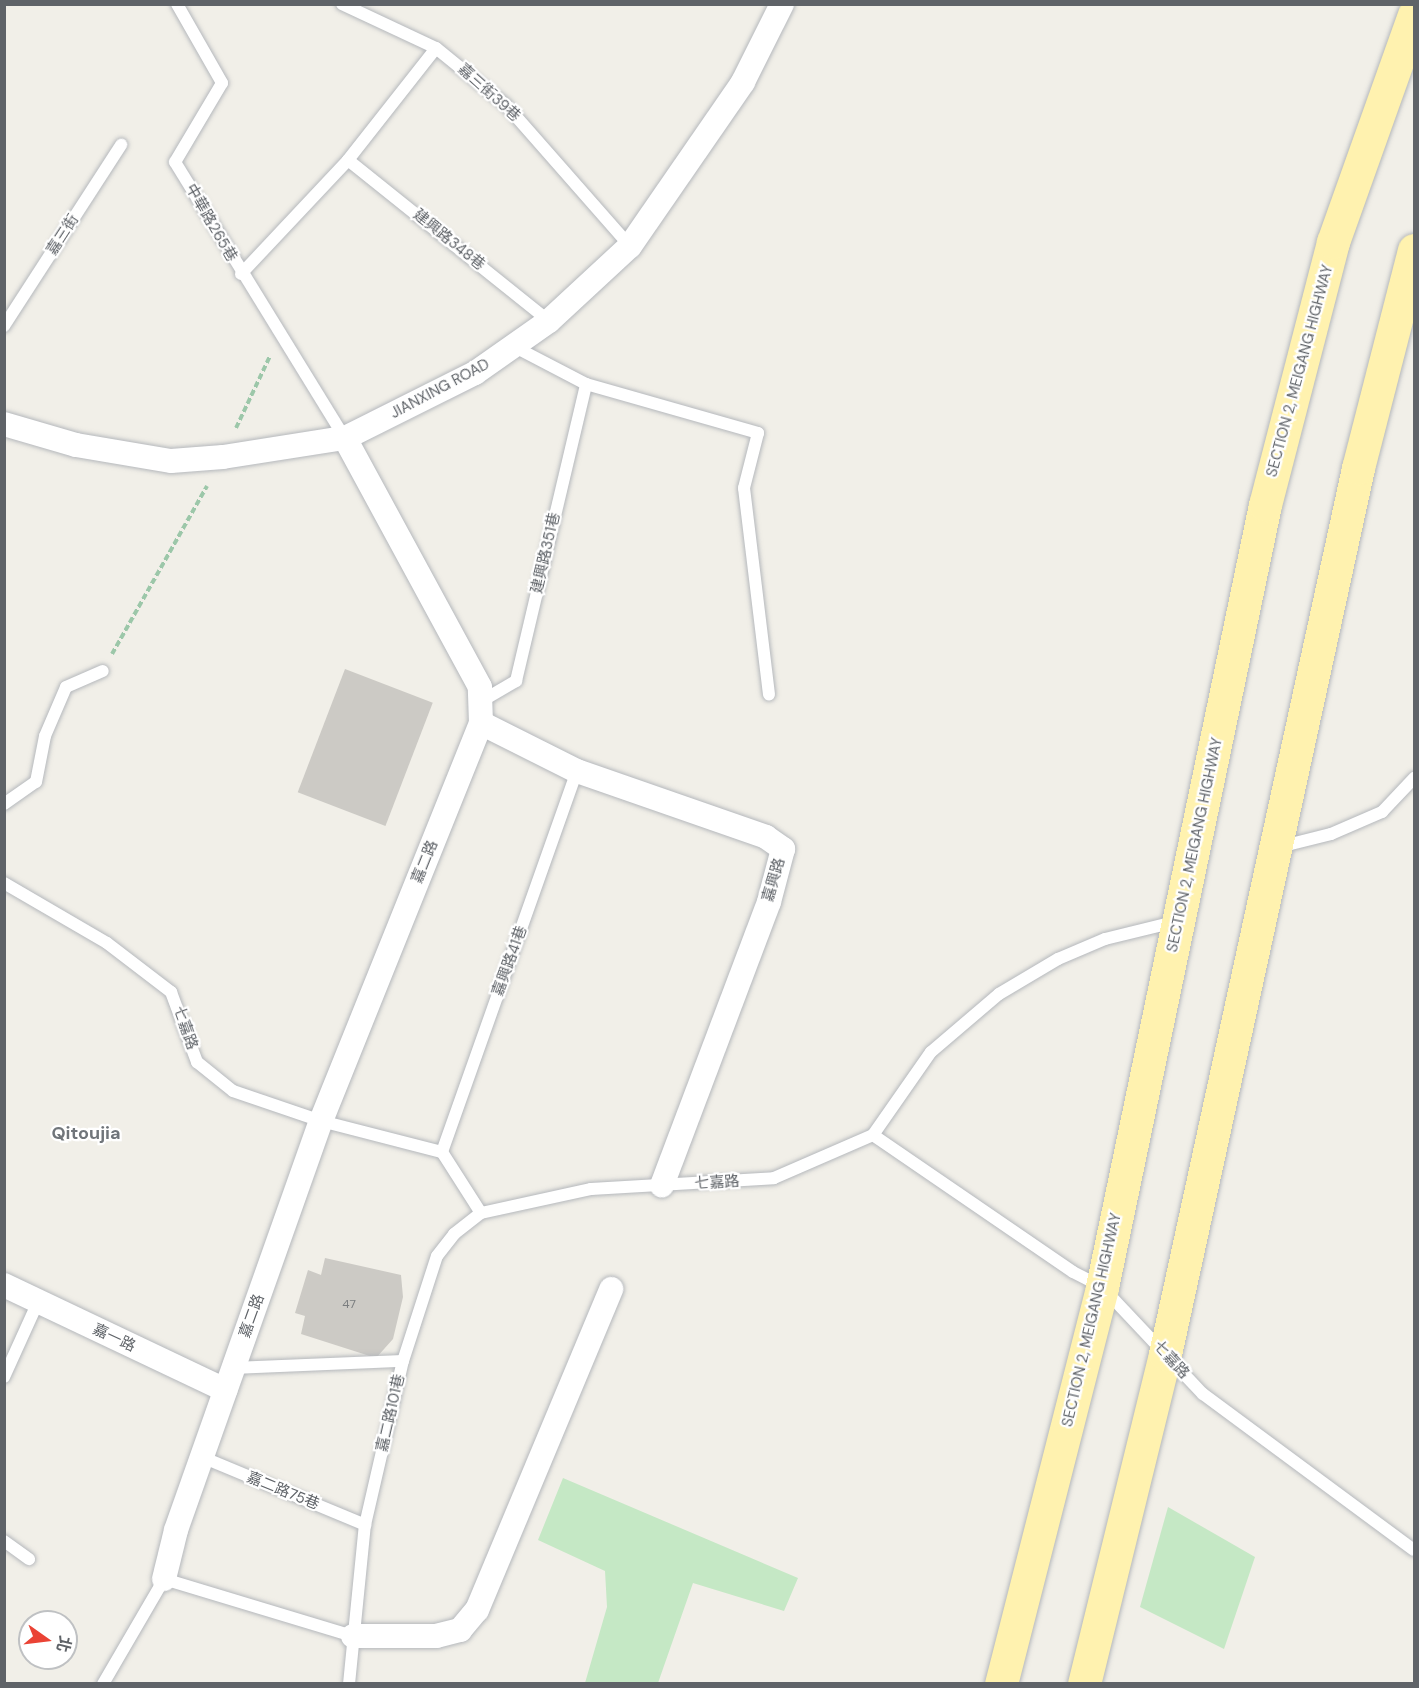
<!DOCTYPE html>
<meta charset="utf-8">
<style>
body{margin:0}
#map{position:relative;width:1419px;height:1688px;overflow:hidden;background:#f1efe8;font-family:"DM Sans","Noto Sans TC",sans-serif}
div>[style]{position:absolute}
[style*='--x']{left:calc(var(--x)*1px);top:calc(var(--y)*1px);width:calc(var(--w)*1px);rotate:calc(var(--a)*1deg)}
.green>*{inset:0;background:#c5e8c5}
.building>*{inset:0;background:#cccac5;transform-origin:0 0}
.path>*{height:4px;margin-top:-2px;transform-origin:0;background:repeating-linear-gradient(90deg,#9cc7a9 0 6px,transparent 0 9px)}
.roads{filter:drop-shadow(0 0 2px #b5b8bc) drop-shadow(0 0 2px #b5b8bc)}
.lane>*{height:12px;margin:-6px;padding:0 6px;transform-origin:6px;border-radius:6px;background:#fff}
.street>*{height:24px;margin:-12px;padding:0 12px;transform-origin:12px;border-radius:12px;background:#fff}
.primary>*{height:33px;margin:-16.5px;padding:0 16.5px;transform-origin:16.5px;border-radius:16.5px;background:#fff2af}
span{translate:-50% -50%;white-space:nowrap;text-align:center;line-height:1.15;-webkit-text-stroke:4.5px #fff;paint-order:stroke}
.number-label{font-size:12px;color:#7a7d7f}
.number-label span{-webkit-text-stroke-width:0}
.street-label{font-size:15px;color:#5f6368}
.quarter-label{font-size:18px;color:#70757a;font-weight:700}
.frame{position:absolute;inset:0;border:6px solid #5f6368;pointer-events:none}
.north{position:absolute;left:18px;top:1610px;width:60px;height:60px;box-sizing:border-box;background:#fff;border:2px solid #bfc1c3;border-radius:50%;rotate:104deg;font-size:16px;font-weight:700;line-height:24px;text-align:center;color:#5f6368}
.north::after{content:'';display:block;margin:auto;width:21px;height:27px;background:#ea4335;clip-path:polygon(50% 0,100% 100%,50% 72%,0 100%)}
</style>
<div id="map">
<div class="green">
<div style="clip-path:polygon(563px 1478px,798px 1578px,784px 1611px,693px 1583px,658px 1683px,585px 1683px,607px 1607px,605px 1571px,538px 1540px)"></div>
<div style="clip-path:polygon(1168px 1507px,1255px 1557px,1224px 1649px,1140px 1607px)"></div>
</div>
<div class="building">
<div style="left:345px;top:669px;width:94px;height:132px;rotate:21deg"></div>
<div style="clip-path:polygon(325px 1258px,401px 1275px,403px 1297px,393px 1339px,376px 1358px,301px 1334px,305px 1316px,295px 1313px,308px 1270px,321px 1275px)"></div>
</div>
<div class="path">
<div style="--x:236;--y:428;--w:80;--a:-64.7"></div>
<div style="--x:112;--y:654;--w:193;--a:-60.5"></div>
</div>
<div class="roads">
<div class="lane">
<div style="--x:177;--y:4;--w:91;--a:60.3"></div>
<div style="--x:222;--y:83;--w:92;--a:120.7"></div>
<div style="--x:175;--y:162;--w:324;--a:58.4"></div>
<div style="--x:342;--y:4;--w:104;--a:25.1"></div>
<div style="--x:436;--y:48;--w:90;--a:39.2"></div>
<div style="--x:506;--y:105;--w:188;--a:48.7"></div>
<div style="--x:348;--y:160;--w:258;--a:38.7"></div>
<div style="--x:241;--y:274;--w:156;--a:-46.8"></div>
<div style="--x:348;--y:160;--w:142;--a:-51.8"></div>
<div style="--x:4;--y:326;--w:216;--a:-57.1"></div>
<div style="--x:513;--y:346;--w:82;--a:27.5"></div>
<div style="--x:586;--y:384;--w:179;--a:15.9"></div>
<div style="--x:758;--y:433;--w:57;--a:104.3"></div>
<div style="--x:744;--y:488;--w:208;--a:83.1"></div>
<div style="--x:480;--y:702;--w:42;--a:-30.3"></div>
<div style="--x:516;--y:681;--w:305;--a:-76.7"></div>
<div style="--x:4;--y:804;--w:39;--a:-35"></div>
<div style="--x:36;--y:782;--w:47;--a:-78.9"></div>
<div style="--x:45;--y:736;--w:53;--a:-66.8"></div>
<div style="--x:66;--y:687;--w:40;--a:-23.4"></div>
<div style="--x:1279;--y:847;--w:54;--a:-14"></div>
<div style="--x:1331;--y:834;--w:56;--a:-23.3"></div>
<div style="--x:1382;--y:812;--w:47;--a:-46.7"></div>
<div style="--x:4;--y:883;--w:119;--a:30.2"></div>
<div style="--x:107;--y:943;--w:81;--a:37.4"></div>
<div style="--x:171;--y:992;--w:75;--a:69.6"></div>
<div style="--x:197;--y:1062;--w:46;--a:38.9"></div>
<div style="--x:233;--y:1091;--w:93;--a:18.8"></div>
<div style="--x:321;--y:1121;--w:125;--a:14.4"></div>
<div style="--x:442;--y:1152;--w:72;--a:57.4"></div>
<div style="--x:873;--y:1135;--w:101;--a:-55.1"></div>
<div style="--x:931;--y:1052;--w:89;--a:-40.5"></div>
<div style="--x:999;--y:994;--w:69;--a:-30.7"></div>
<div style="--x:1058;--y:959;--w:51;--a:-23.1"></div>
<div style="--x:1105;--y:939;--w:72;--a:-13.7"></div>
<div style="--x:442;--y:1152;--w:404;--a:-70.5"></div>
<div style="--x:233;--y:1368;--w:170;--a:-2.4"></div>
<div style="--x:4;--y:1377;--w:82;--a:-65.6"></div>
<div style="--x:202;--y:1457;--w:177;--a:22.6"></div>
<div style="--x:4;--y:1541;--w:31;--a:36"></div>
<div style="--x:103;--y:1684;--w:121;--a:-59.8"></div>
<div style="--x:164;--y:1579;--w:197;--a:16.8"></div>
<div style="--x:349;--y:1684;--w:160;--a:-84.3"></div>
<div style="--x:365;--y:1525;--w:168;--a:-77"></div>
<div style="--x:403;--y:1361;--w:110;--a:-72.1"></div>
<div style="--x:437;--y:1256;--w:28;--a:-52"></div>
<div style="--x:454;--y:1234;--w:34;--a:-38"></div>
<div style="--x:481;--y:1213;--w:113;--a:-12.3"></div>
<div style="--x:591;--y:1189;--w:183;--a:-3.4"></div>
<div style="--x:774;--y:1178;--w:108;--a:-23.5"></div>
<div style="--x:873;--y:1135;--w:242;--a:34.4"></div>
<div style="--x:1073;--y:1272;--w:33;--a:27"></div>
<div style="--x:1102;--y:1287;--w:147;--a:46.7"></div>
<div style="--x:1203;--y:1394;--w:262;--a:36.5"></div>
</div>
<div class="street">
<div style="--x:4;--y:424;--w:75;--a:16.3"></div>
<div style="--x:76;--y:445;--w:96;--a:9.6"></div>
<div style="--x:171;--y:461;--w:52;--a:-4.4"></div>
<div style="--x:223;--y:457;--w:123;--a:-8.9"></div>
<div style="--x:345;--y:438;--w:145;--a:-26.6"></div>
<div style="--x:475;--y:373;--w:90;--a:-35.1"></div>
<div style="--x:549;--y:321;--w:110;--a:-42.8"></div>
<div style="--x:630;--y:246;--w:199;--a:-55.4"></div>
<div style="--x:743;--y:82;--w:87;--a:-63.4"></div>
<div style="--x:481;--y:723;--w:107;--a:26.6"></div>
<div style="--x:577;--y:771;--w:200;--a:19.2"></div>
<div style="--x:766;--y:837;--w:21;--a:35"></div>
<div style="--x:783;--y:849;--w:55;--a:104.8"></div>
<div style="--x:769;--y:902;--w:303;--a:110.7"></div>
<div style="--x:4;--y:1285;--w:245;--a:25.4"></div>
<div style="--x:164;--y:1579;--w:50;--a:-76.2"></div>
<div style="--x:176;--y:1530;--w:434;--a:-70.5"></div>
<div style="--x:321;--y:1121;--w:429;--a:-68.1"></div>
<div style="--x:481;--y:723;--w:36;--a:-92"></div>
<div style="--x:480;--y:687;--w:283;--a:-118.5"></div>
<div style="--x:353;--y:1636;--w:83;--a:0"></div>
<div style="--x:436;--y:1636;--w:25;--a:-14"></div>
<div style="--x:460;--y:1630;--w:26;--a:-50"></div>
<div style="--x:477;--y:1610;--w:348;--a:-67.3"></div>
</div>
<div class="primary">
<div style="--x:1001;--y:1684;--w:410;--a:-75.7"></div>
<div style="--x:1102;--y:1287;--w:799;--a:-78.23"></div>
<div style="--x:1265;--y:505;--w:272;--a:-75.5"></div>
<div style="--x:1333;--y:242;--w:241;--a:-70.4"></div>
<div style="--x:1084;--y:1684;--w:340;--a:-76.2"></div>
<div style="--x:1165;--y:1354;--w:907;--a:-77.71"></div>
<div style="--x:1358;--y:468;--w:225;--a:-75.6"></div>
</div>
</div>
<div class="number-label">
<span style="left:349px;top:1305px">47</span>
</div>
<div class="street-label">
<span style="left:489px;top:93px;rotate:42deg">嘉三街39巷</span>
<span style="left:211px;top:223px;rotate:60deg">中華路265巷</span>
<span style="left:63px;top:235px;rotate:-57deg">嘉三街</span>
<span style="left:449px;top:240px;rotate:39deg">建興路348巷</span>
<span style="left:1300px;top:371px;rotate:-75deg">SECTION 2, MEIGANG HIGHWAY</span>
<span style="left:440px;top:389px;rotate:-28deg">JIANXING ROAD</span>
<span style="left:546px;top:553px;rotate:-77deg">建興路351巷</span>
<span style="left:1195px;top:845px;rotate:-78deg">SECTION 2, MEIGANG HIGHWAY</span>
<span style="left:425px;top:862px;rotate:-68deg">嘉二路</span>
<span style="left:774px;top:880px;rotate:-74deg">嘉興路</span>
<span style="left:510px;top:961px;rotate:-70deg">嘉興路41巷</span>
<span style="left:185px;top:1028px;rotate:70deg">七嘉路</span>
<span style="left:717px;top:1183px;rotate:-4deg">七嘉路</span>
<span style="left:252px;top:1316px;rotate:-70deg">嘉二路</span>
<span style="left:1092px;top:1320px;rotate:-77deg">SECTION 2, MEIGANG HIGHWAY</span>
<span style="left:114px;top:1338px;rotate:25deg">嘉一路</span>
<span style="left:1171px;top:1360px;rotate:47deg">七嘉路</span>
<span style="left:391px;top:1413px;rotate:-77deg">嘉二路101巷</span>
<span style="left:283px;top:1491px;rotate:22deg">嘉二路75巷</span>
</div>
<div class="quarter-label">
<span style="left:86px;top:1133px">Qitoujia</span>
</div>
<div class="frame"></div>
<div class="north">北</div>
</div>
